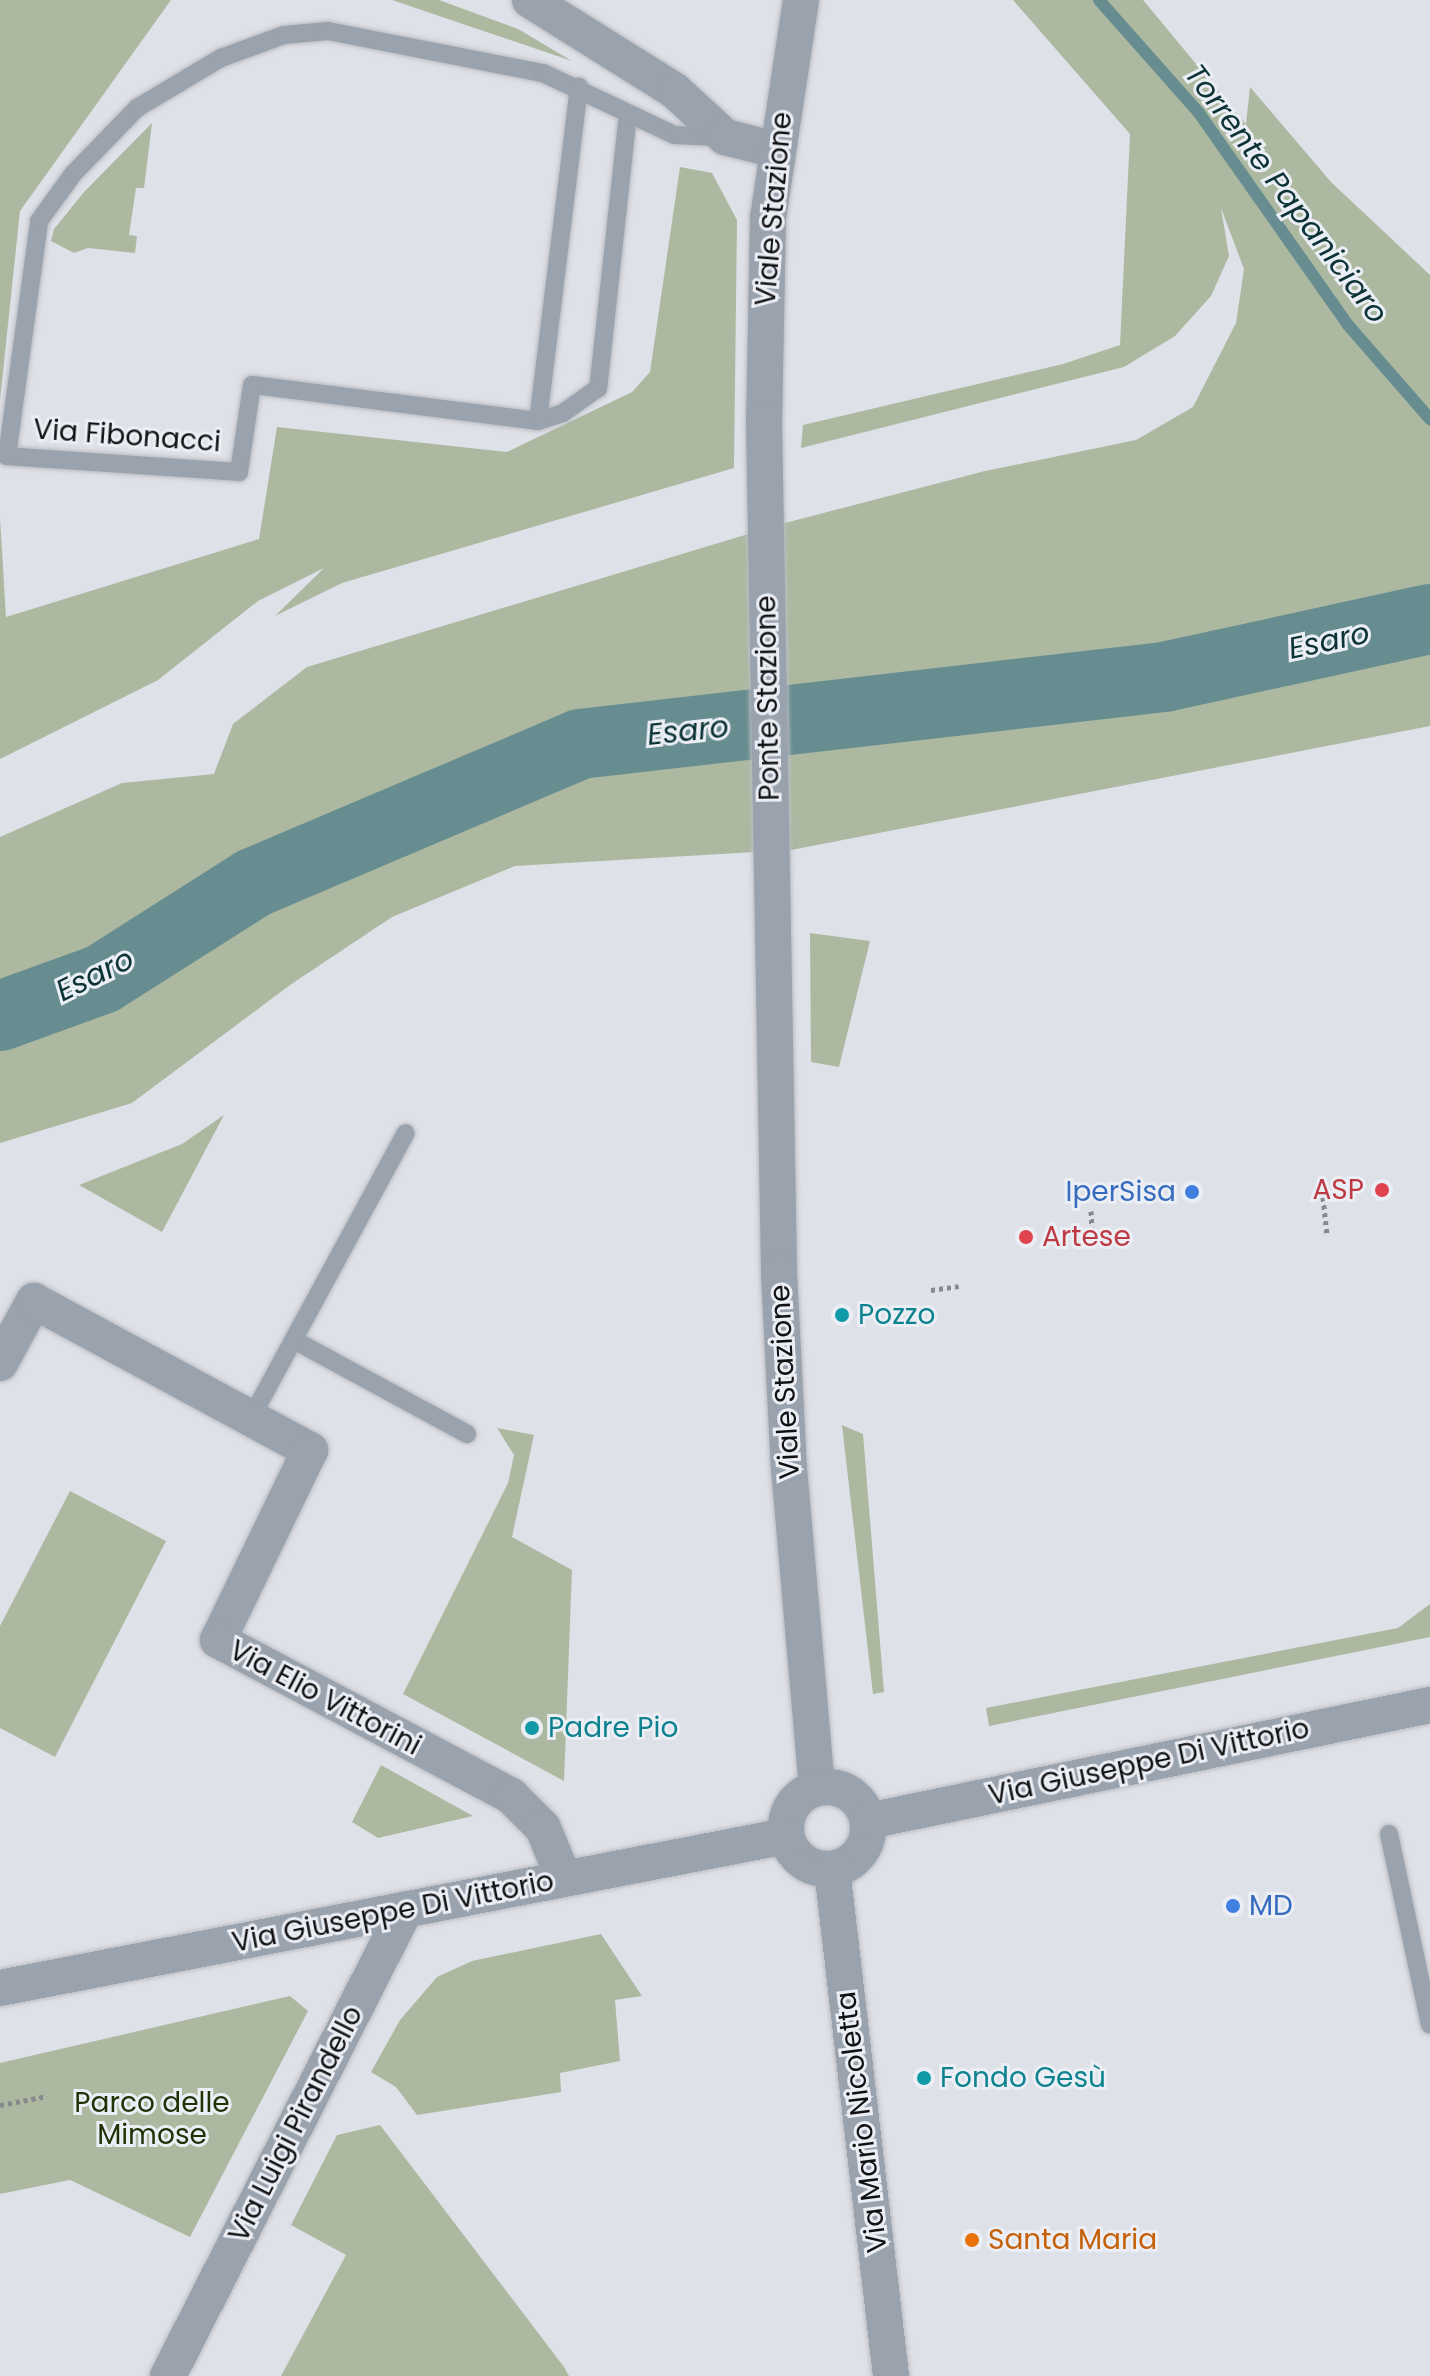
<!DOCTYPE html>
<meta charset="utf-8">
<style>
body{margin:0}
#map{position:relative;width:1430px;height:2376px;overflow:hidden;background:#dfe1e8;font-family:Poppins,sans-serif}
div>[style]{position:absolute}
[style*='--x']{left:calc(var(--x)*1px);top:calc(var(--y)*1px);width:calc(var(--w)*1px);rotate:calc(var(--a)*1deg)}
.green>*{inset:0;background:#acb9a0}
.stream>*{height:12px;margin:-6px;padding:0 6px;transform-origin:6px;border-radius:6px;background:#678d90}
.river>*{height:70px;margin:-35px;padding:0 35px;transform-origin:35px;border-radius:35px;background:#678d90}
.path>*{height:5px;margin-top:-2.5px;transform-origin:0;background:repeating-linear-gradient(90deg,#87898e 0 4px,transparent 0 8px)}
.roads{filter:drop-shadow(0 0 2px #babcc2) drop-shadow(0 0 2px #babcc2)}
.service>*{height:18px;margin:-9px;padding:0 9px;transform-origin:9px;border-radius:9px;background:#99a2ad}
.minor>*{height:36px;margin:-18px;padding:0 18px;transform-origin:18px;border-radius:18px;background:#99a2ad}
.minor>.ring{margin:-18px;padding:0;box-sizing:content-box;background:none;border:36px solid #99a2ad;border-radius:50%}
.dots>*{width:22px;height:22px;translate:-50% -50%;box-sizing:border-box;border:4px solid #eceef5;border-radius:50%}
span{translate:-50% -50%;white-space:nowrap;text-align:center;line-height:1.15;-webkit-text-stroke:6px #eceef5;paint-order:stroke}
.street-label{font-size:28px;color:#101113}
.health-label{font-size:28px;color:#be3a42}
.right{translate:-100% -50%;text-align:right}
.left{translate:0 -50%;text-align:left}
.shop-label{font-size:28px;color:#366cbe}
.culture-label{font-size:28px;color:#0d838f}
.park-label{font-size:28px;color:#1f3205}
.food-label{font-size:28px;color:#c56008}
.water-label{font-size:30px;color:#0b3336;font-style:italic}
</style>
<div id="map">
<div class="green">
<div style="clip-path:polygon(0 0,171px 0,20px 211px,0 400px)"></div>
<div style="clip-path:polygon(392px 0,439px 0,518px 29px,572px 61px)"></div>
<div style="clip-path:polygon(1013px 0,1143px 0,1246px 124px,1250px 87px,1331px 182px,1430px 275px,1430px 726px,791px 850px,515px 866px,392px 917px,290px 985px,132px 1103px,0 1143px,0 837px,122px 783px,214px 774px,233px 724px,307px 667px,785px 523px,985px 471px,1136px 440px,1193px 407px,1236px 323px,1244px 269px,1221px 208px,1229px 256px,1211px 296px,1175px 336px,1124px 367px,801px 448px,803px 425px,1063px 364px,1120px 345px,1130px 134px)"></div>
<div style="clip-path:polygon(152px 123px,144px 188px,136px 188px,129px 235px,137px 236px,135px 253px,88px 248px,74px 253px,51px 241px,54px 229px,84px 192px)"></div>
<div style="clip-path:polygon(680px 167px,712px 173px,737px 220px,734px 468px,342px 583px,275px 616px,324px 568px,258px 601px,158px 680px,0 759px,0 518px,6px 617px,259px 539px,277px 427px,507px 452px,632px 392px,650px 372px)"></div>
<div style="clip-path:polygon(810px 933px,870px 941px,839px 1067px,811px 1062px)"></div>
<div style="clip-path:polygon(224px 1115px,162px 1232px,79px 1185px,182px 1144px)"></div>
<div style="clip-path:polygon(842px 1425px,863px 1434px,884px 1692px,873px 1694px)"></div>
<div style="clip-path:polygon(497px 1428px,534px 1435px,512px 1537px,572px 1570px,564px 1781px,403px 1694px,508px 1483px,514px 1455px)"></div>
<div style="clip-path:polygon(70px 1491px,166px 1541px,55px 1757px,0 1728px,0 1626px)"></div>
<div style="clip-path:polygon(1430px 1604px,1430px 1637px,989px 1726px,986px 1708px,1398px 1628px)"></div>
<div style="clip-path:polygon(381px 1765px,473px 1816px,378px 1838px,352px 1822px)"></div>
<div style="clip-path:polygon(601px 1934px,642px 1996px,615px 2000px,620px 2061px,560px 2073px,561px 2092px,417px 2115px,396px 2087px,371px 2072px,400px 2020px,437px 1977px,472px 1961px)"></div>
<div style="clip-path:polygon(290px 1996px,308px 2011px,190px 2237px,70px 2180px,0 2194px,0 2063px)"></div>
<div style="clip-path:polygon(380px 2125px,564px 2367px,569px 2376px,281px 2376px,346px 2255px,291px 2225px,337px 2135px)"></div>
</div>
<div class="stream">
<div style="--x:1099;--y:0;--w:151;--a:48.5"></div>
<div style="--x:1199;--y:113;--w:259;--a:54.9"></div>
<div style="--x:1348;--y:325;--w:125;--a:48.9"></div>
</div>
<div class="river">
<div style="--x:0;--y:1016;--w:109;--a:-19.9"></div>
<div style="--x:102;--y:979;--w:179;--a:-32.4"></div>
<div style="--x:253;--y:883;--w:355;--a:-23"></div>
<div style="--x:580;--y:744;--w:588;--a:-6.54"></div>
<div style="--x:1164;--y:677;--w:272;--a:-12.3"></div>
</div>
<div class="path">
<div style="--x:1323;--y:1197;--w:37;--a:84"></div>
<div style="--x:1091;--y:1211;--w:39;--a:87"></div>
<div style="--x:931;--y:1290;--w:28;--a:-8"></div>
<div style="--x:0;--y:2105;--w:48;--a:-10.8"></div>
</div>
<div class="roads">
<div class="service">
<div style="--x:628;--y:114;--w:276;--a:96.2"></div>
<div style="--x:598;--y:388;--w:43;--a:144.5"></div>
<div style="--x:563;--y:413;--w:26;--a:162"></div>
<div style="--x:538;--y:421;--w:288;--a:-172.8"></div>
<div style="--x:252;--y:385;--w:88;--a:98.5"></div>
<div style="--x:239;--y:472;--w:233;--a:-176.1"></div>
<div style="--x:7;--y:456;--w:237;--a:-82.2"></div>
<div style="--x:39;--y:221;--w:58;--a:-54.1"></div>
<div style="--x:73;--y:174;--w:92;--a:-45.9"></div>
<div style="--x:137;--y:108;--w:98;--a:-30.8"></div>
<div style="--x:221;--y:58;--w:67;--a:-20.1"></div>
<div style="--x:284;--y:35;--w:44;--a:-5.2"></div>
<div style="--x:328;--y:31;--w:219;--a:11.1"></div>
<div style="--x:543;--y:73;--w:145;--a:25.3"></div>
<div style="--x:674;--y:135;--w:45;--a:2.5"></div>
<div style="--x:538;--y:421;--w:337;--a:-83"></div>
<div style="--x:294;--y:1340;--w:197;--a:28.5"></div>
<div style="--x:251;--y:1418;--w:324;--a:-61.5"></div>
<div style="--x:1389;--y:1834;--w:195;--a:77.9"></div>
</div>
<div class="minor">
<div style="--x:530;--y:0;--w:171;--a:32.1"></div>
<div style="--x:675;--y:91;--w:68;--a:42.6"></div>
<div style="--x:725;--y:137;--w:53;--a:14.3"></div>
<div style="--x:801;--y:0;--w:220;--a:98.6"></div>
<div style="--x:768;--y:218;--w:202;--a:91.1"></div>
<div style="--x:764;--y:420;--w:853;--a:88.99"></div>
<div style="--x:779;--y:1273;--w:195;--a:87.1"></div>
<div style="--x:789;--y:1468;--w:321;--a:85"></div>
<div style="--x:0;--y:1363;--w:71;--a:-61.3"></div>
<div style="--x:34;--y:1301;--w:314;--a:28.4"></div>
<div style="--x:310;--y:1450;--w:211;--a:115.8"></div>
<div style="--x:218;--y:1640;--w:332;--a:28"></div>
<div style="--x:511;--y:1796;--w:45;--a:45"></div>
<div style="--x:543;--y:1828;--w:55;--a:67.6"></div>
<div class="ring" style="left:786px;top:1787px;width:46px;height:46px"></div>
<div style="--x:868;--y:1821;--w:574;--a:-11.66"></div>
<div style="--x:832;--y:1869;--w:510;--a:83.36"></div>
<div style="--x:0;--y:1988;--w:801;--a:-10.94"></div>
<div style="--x:168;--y:2376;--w:523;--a:-63.04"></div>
</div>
</div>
<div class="dots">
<div style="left:1382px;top:1190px;background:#e0444e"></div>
<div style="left:1192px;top:1192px;background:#3f7fe0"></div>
<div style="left:1026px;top:1237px;background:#e0444e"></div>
<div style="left:842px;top:1315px;background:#0f9aa8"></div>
<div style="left:532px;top:1728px;background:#0f9aa8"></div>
<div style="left:1233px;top:1906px;background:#3f7fe0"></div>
<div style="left:924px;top:2078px;background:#0f9aa8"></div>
<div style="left:972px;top:2240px;background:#e8710a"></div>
</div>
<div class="street-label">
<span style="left:774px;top:209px;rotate:-85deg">Viale Stazione</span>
<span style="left:127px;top:436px;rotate:4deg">Via Fibonacci</span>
<span style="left:768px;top:698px;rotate:-91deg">Ponte Stazione</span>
<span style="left:785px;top:1382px;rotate:-93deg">Viale Stazione</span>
<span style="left:325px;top:1698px;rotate:28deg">Via Elio Vittorini</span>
<span style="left:1149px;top:1762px;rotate:-12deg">Via Giuseppe Di Vittorio</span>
<span style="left:393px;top:1912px;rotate:-11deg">Via Giuseppe Di Vittorio</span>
<span style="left:862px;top:2122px;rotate:-97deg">Via Mario Nicoletta</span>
<span style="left:296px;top:2124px;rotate:-63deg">Via Luigi Pirandello</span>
</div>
<div class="health-label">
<span class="right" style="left:1364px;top:1190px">ASP</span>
<span class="left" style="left:1042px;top:1237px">Artese</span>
</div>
<div class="shop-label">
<span class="right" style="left:1176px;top:1192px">IperSisa</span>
<span class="left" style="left:1249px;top:1906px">MD</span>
</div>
<div class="culture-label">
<span class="left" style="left:858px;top:1315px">Pozzo</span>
<span class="left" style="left:548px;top:1728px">Padre Pio</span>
<span class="left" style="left:940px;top:2078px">Fondo Gesù</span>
</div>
<div class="park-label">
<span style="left:152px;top:2119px">Parco delle<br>Mimose</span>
</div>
<div class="food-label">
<span class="left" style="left:988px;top:2240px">Santa Maria</span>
</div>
<div class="water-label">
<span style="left:1286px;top:194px;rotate:53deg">Torrente Papaniciaro</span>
<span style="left:1329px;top:641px;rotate:-12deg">Esaro</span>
<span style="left:688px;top:731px;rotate:-6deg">Esaro</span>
<span style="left:95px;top:975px;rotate:-26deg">Esaro</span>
</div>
</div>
